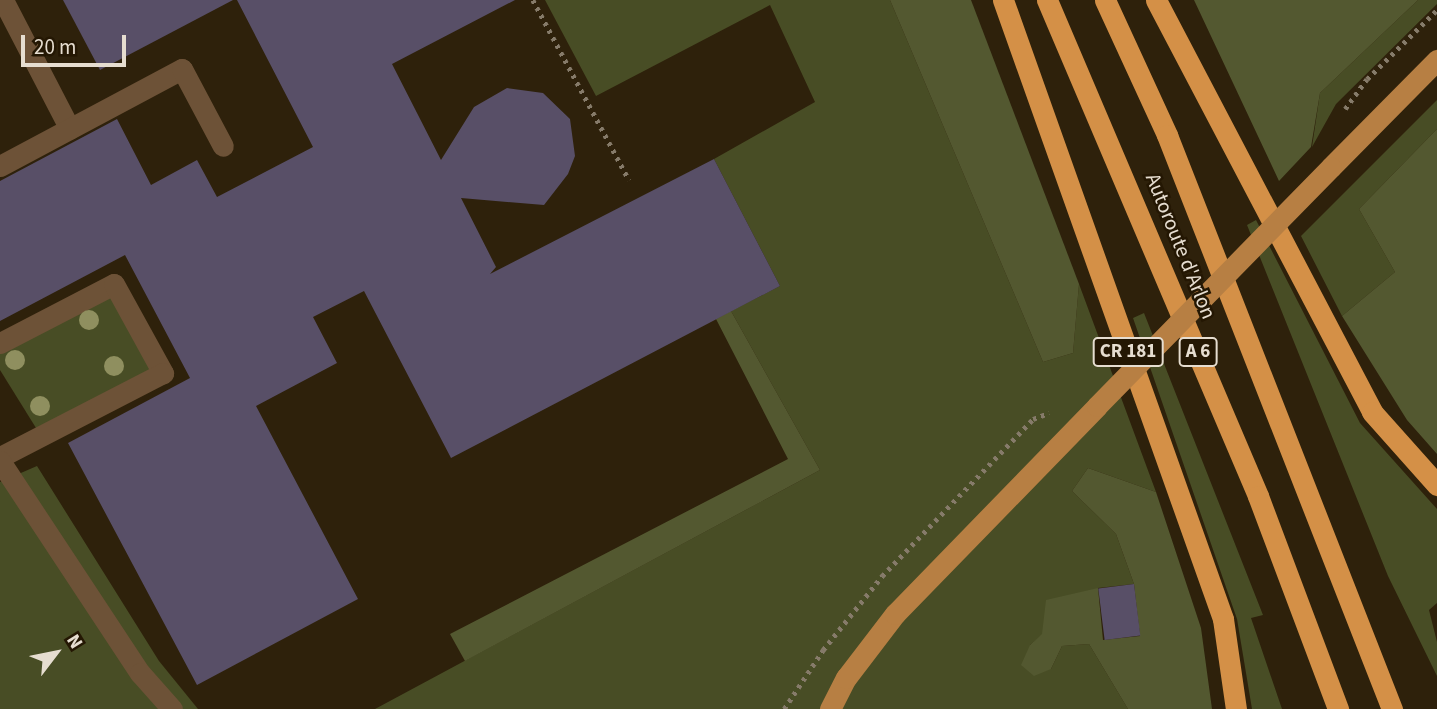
<!DOCTYPE html>
<style>
body{margin:0}
#map{position:relative;width:1437px;height:709px;overflow:hidden;background:#2e210b;font-family:"Source Sans 3",sans-serif}
div>[style]{position:absolute}
[style*='--x']{left:calc(var(--x)*1px);top:calc(var(--y)*1px);width:calc(var(--w)*1px);rotate:calc(var(--a)*1deg)}
.green>*{inset:0;background:#484d25}
.forest>*{inset:0;background:#535830}
.building>*{inset:0;background:#584f67;transform-origin:0 0}
.path>*{height:4.5px;margin-top:-2.25px;transform-origin:0;background:repeating-linear-gradient(90deg,#867b6a 0 3.5px,transparent 0 8.5px)}
.minor>*{height:21px;margin:-10.5px;padding:0 10.5px;transform-origin:10.5px;border-radius:10.5px;background:#6d5237}
.major>*{height:21px;margin:-10.5px;padding:0 10.5px;transform-origin:10.5px;border-radius:10.5px;background:#b77f43}
.highway>*{height:21px;margin:-10.5px;padding:0 10.5px;transform-origin:10.5px;border-radius:10.5px;background:#d49047}
.major-bridge>*{height:21px;margin:-10.5px;padding:0 10.5px;transform-origin:10.5px;border-radius:10.5px;background:#b77f43}
.trees>*{width:20px;height:20px;margin:-10px;border-radius:50%;background:#8f8f5f}
span{translate:-50% -50%;white-space:nowrap;text-align:center;line-height:1.15;-webkit-text-stroke:5px #241703;paint-order:stroke}
.shield-label span{padding:2px 5px;background:#241703;border:2px solid;border-radius:5px;-webkit-text-stroke-width:0}
.shield-label{font-size:19px;color:#e6ddd0;font-weight:700}
.street-label{font-size:21px;color:#e6ddd0}
.north{position:absolute;left:21px;top:618px;width:70px;height:70px;-webkit-text-stroke:5px #241703;paint-order:stroke;rotate:58deg;font-size:19px;font-weight:700;line-height:28px;text-align:center;color:#e6ddd0}
.north::after{content:'';display:block;margin:auto;width:24px;height:32px;background:#e6ddd0;clip-path:polygon(50% 0,100% 100%,50% 72%,0 100%)}
.scale{position:absolute;left:21px;top:35px;width:105px;height:32px;box-sizing:border-box;border:4px solid #e6ddd0;border-top:0;padding-left:9px;font-size:21px;line-height:24px;white-space:nowrap;color:#e6ddd0;-webkit-text-stroke:5px #241703;paint-order:stroke}
</style>
<div id="map">
<div class="green">
<div style="clip-path:polygon(545px 0,890px 0,1043px 362px,1073px 353px,1079px 284px,1156px 492px,1088px 468px,1072px 491px,1116px 534px,1134px 584px,1098px 588px,1030px 645px,1051px 669px,1062px 646px,1089px 644px,1128px 709px,375px 709px,820px 470px,731px 311px,780px 286px,714px 159px,815px 102px,770px 5px,596px 96px)"></div>
<div style="clip-path:polygon(1418px 0,1437px 0,1437px 4px,1336px 104px,1312px 147px,1320px 93px)"></div>
<div style="clip-path:polygon(1437px 100px,1437px 129px,1359px 209px,1395px 272px,1342px 316px,1301px 236px)"></div>
<div style="clip-path:polygon(1256px 220px,1360px 423px,1437px 509px,1437px 603px,1429px 610px,1437px 642px,1437px 676px,1388px 576px,1247px 225px)"></div>
<div style="clip-path:polygon(114px 284px,163px 373px,41px 436px,0 370px,0 343px)"></div>
<div style="clip-path:polygon(1144px 313px,1263px 615px,1251px 618px,1282px 709px,1252px 709px,1237px 619px,1133px 318px)"></div>
<div style="clip-path:polygon(37px 466px,159px 661px,198px 709px,0 709px,0 482px)"></div>
</div>
<div class="forest">
<div style="clip-path:polygon(890px 0,971px 0,1079px 284px,1073px 353px,1043px 362px)"></div>
<div style="clip-path:polygon(1194px 0,1418px 0,1320px 93px,1311px 147px,1279px 181px)"></div>
<div style="clip-path:polygon(1437px 129px,1437px 454px,1407px 420px,1342px 316px,1395px 272px,1359px 209px)"></div>
<div style="clip-path:polygon(731px 311px,820px 470px,465px 661px,450px 634px,788px 459px,716px 319px)"></div>
<div style="clip-path:polygon(1088px 468px,1156px 492px,1201px 628px,1212px 709px,1128px 709px,1089px 644px,1062px 646px,1051px 669px,1034px 676px,1021px 665px,1030px 645px,1042px 634px,1046px 600px,1098px 588px,1103px 640px,1140px 636px,1134px 584px,1116px 534px,1072px 491px)"></div>
</div>
<div class="building">
<div style="clip-path:polygon(63px 0,233px 0,100px 70px)"></div>
<div style="clip-path:polygon(237px 0,515px 0,392px 64px,441px 160px,474px 107px,507px 88px,543px 93px,570px 119px,575px 156px,568px 174px,544px 205px,461px 198px,496px 267px,490px 274px,714px 159px,780px 286px,451px 458px,364px 291px,313px 317px,337px 363px,256px 406px,358px 599px,197px 685px,68px 443px,190px 378px,125px 255px,0 321px,0 181px,117px 119px,151px 185px,197px 160px,217px 197px,313px 147px)"></div>
<div style="left:1134px;top:584px;width:52px;height:36px;rotate:83deg"></div>
</div>
<div class="path">
<div style="--x:533;--y:0;--w:204;--a:61.9"></div>
<div style="--x:1345;--y:109;--w:37;--a:-54"></div>
<div style="--x:1367;--y:79;--w:98;--a:-44.6"></div>
<div style="--x:784;--y:709;--w:71;--a:-56.5"></div>
<div style="--x:823;--y:650;--w:95;--a:-51.4"></div>
<div style="--x:882;--y:576;--w:218;--a:-46.1"></div>
<div style="--x:1033;--y:419;--w:17;--a:-21"></div>
</div>
<div class="minor">
<div style="--x:3;--y:0;--w:145;--a:62.6"></div>
<div style="--x:0;--y:166;--w:206;--a:-28.1"></div>
<div style="--x:182;--y:69;--w:87;--a:62"></div>
<div style="--x:0;--y:343;--w:128;--a:-27.4"></div>
<div style="--x:114;--y:284;--w:102;--a:61.2"></div>
<div style="--x:163;--y:373;--w:183;--a:152.7"></div>
<div style="--x:0;--y:461;--w:254;--a:56.6"></div>
<div style="--x:140;--y:673;--w:48;--a:48.4"></div>
</div>
<div class="major">
<div style="--x:1331;--y:167;--w:151;--a:-45.3"></div>
<div style="--x:830;--y:709;--w:35;--a:-63"></div>
<div style="--x:846;--y:678;--w:81;--a:-52.6"></div>
<div style="--x:895;--y:614;--w:290;--a:-45.8"></div>
</div>
<div class="highway">
<div style="--x:1003;--y:0;--w:657;--a:70.43"></div>
<div style="--x:1223;--y:619;--w:91;--a:81.8"></div>
<div style="--x:1047;--y:0;--w:539;--a:66.95"></div>
<div style="--x:1258;--y:496;--w:228;--a:69.4"></div>
<div style="--x:1105;--y:0;--w:149;--a:65.3"></div>
<div style="--x:1167;--y:135;--w:617;--a:68.6"></div>
<div style="--x:1156;--y:0;--w:465;--a:62.3"></div>
<div style="--x:1372;--y:412;--w:98;--a:48.3"></div>
</div>
<div class="major-bridge">
<div style="--x:1097;--y:406;--w:334;--a:-45.6"></div>
</div>
<div class="trees">
<div style="left:89px;top:320px"></div>
<div style="left:15px;top:360px"></div>
<div style="left:114px;top:366px"></div>
<div style="left:40px;top:406px"></div>
</div>
<div class="shield-label">
<span style="left:1128px;top:352px">CR 181</span>
<span style="left:1198px;top:352px">A 6</span>
</div>
<div class="street-label">
<span style="left:1181px;top:246px;rotate:68deg">Autoroute d'Arlon</span>
</div>
<div class="north">N</div>
<div class="scale">20 m</div>
</div>
